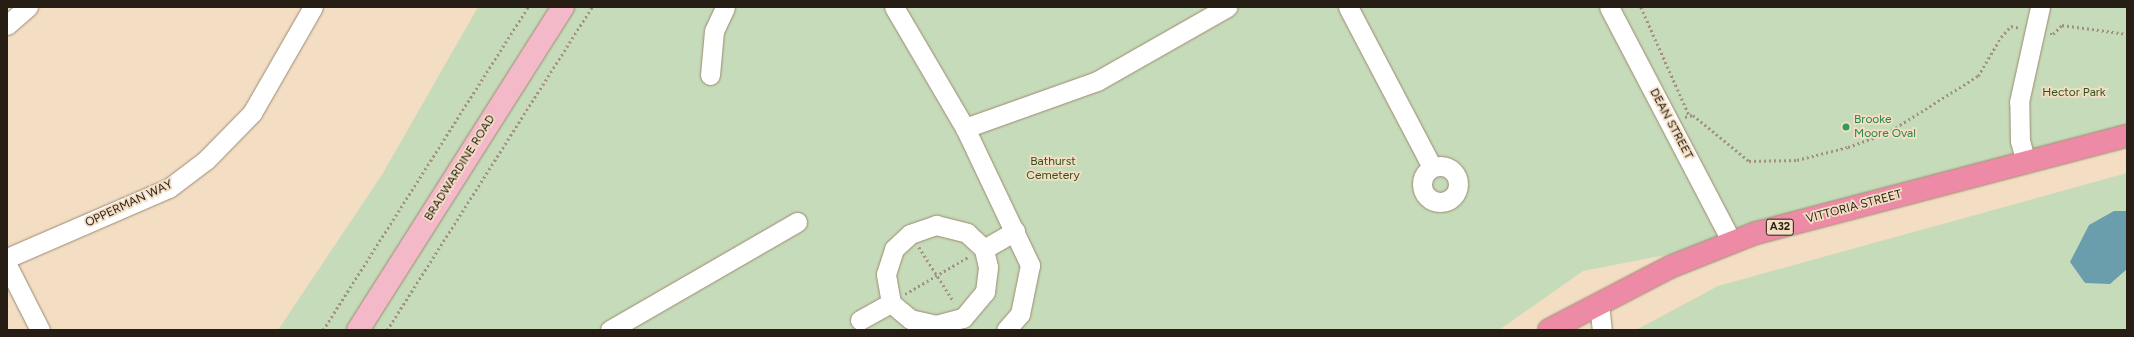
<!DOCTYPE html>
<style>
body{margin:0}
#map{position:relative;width:2134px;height:337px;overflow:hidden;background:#f3dec4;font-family:Figtree,sans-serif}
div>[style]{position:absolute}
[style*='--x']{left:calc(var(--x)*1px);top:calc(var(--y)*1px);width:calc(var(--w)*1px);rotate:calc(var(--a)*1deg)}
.green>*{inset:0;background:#c6dbb9}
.water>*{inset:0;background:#6a9eac}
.path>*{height:2.5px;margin-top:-1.25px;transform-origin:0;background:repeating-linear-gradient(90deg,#a1917e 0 2px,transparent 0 5px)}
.roads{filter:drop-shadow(0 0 1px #9c8a72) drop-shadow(0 0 1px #9c8a72)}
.minor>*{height:19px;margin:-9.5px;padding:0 9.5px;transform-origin:9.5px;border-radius:9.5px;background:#fff}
.minor>.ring{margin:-9.5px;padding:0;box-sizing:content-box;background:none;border:19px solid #fff;border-radius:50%}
.major>*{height:22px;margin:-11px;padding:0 11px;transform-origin:11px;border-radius:11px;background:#f4b9c9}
.highway>*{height:22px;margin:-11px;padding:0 11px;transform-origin:11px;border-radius:11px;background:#ed8aa5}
.dots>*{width:11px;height:11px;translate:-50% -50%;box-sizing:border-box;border:2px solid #f3dec4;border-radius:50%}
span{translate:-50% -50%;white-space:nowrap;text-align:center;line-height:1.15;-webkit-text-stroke:3.5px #f3dec4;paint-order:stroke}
.shield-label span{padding:1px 3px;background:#f3dec4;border:1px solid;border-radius:3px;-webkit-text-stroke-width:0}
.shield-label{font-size:11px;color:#261e15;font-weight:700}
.park-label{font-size:12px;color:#33501a}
.leisure-label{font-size:12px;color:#27864d}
.left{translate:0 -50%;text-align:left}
.street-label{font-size:12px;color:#261e15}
.frame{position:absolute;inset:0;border:8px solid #261e15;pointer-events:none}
</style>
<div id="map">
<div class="green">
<div style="clip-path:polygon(478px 7px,2127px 7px,2127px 136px,1732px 242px,1583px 271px,1499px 330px,278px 330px,383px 173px)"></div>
<div style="clip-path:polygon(2127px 173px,2127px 330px,1636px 330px,1718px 286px)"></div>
</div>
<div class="water">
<div style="clip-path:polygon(2114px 211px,2127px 211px,2127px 269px,2110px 284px,2085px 283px,2070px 262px,2089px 225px)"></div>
</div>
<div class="path">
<div style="--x:1641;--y:7;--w:118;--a:66"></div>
<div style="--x:2050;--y:34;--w:3;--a:0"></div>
<div style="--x:2053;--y:34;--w:13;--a:-45"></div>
<div style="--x:2062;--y:25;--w:66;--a:7.9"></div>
<div style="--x:1685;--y:117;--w:8;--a:-14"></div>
<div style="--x:1693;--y:115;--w:72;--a:39.4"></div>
<div style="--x:1749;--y:161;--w:48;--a:-1.2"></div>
<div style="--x:1797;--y:160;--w:53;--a:-14.3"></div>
<div style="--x:1848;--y:147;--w:41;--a:-19.7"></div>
<div style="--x:1887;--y:133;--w:107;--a:-32.1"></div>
<div style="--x:1978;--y:76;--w:45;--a:-59.5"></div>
<div style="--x:2001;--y:37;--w:15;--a:-48"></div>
<div style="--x:2011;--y:26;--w:9;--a:13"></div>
<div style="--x:919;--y:247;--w:65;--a:57.5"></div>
<div style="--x:905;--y:294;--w:73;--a:-30.4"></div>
<div style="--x:323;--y:330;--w:383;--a:-57.6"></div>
<div style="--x:387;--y:330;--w:383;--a:-57.6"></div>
</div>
<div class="roads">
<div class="minor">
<div style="--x:894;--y:7;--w:140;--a:59.6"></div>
<div style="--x:965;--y:128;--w:152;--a:64.6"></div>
<div style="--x:1030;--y:265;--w:50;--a:101.5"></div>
<div style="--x:1020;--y:314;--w:21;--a:131"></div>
<div style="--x:1348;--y:7;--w:181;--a:62.3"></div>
<div style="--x:1609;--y:7;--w:265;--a:62.4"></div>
<div style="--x:7;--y:25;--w:28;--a:-41"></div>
<div style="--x:710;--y:75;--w:44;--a:-84.8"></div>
<div style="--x:714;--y:31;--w:26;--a:-65"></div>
<div style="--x:965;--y:128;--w:140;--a:-19.6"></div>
<div style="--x:1097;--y:81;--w:150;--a:-29.6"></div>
<div style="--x:2026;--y:163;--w:23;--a:-105"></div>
<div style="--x:2020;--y:141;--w:39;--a:-91"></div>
<div style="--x:2019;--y:102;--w:97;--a:-77.5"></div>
<div class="ring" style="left:1422px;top:166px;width:17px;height:17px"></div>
<div style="--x:7;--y:258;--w:176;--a:-23.4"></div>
<div style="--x:169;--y:188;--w:46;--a:-37.1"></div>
<div style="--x:206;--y:160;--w:66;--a:-45.6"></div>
<div style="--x:252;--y:113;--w:122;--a:-60.1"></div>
<div style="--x:7;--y:265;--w:73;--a:63.1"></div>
<div style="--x:891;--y:303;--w:29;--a:-100"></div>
<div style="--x:886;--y:274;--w:26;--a:-72"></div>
<div style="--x:894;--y:249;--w:22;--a:-43"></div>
<div style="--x:910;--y:234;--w:28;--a:-19"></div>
<div style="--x:936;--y:225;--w:32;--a:14"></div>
<div style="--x:967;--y:233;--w:23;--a:43"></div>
<div style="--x:984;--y:249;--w:36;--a:-30"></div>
<div style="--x:1599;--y:303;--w:27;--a:84"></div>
<div style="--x:860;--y:320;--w:35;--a:-29"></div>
<div style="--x:891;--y:303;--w:25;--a:40"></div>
<div style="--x:910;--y:319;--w:27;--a:13"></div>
<div style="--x:936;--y:325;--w:28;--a:-15"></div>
<div style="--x:963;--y:318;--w:34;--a:-50"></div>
<div style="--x:985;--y:292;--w:25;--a:-83"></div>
<div style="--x:988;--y:267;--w:18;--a:-103"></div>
<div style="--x:610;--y:330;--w:216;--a:-30"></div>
</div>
<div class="major">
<div style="--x:358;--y:330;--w:383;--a:-57.6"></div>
</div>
<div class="highway">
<div style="--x:1549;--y:330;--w:136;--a:-27.5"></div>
<div style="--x:1670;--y:267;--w:92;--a:-21.6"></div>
<div style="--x:1756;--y:233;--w:383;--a:-14.7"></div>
</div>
</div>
<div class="dots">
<div style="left:1846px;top:127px;background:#2e9e5b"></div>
</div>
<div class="shield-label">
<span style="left:1780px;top:227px">A32</span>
</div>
<div class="park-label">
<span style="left:2074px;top:93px">Hector Park</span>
<span style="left:1053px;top:169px">Bathurst<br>Cemetery</span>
</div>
<div class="leisure-label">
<span class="left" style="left:1854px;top:127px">Brooke<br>Moore Oval</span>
</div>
<div class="street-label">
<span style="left:1671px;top:124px;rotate:62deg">DEAN STREET</span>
<span style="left:460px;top:168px;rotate:-58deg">BRADWARDINE ROAD</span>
<span style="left:129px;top:204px;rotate:-25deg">OPPERMAN WAY</span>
<span style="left:1854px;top:207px;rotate:-15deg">VITTORIA STREET</span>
</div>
<div class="frame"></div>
</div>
